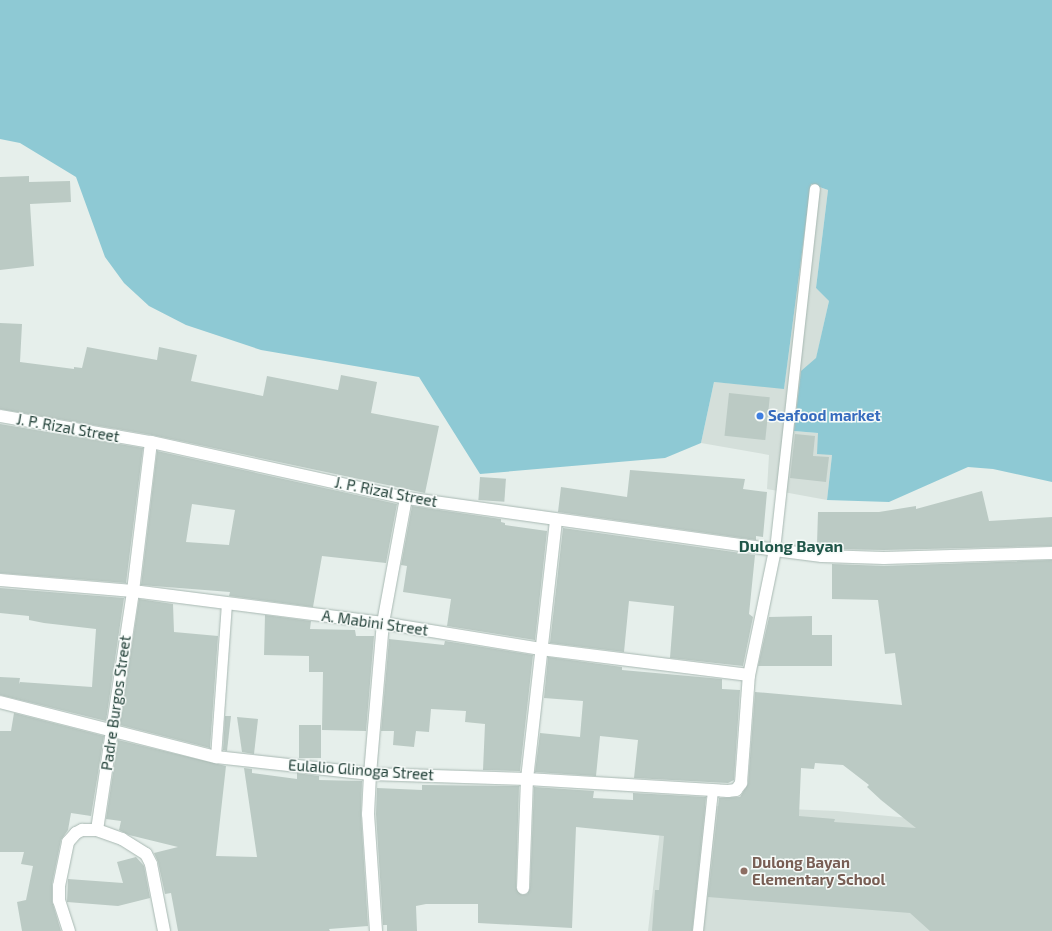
<!DOCTYPE html>
<style>
body{margin:0}
#map{position:relative;width:1052px;height:931px;overflow:hidden;background:#e6efeb;font-family:"Exo 2",sans-serif}
div>[style]{position:absolute}
[style*='--x']{left:calc(var(--x)*1px);top:calc(var(--y)*1px);width:calc(var(--w)*1px);rotate:calc(var(--a)*1deg)}
.built>*{inset:0;background:#d4dfda}
.water>*{inset:0;background:#8ec9d4}
.building>*{inset:0;background:#bbcac4;transform-origin:0 0}
.roads{filter:drop-shadow(0 0 1px #a8b8b2) drop-shadow(0 0 1px #a8b8b2)}
.service>*{height:10px;margin:-5px;padding:0 5px;transform-origin:5px;border-radius:5px;background:#fff}
.minor>*{height:12px;margin:-6px;padding:0 6px;transform-origin:6px;border-radius:6px;background:#fff}
.tertiary>*{height:12px;margin:-6px;padding:0 6px;transform-origin:6px;border-radius:6px;background:#fff}
.dots>*{width:11px;height:11px;translate:-50% -50%;box-sizing:border-box;border:2px solid #f7fbf9;border-radius:50%}
span{translate:-50% -50%;white-space:nowrap;text-align:center;line-height:1.15;-webkit-text-stroke:3px #f7fbf9;paint-order:stroke}
.shop-label{font-size:15px;color:#366cbe;font-weight:700}
.left{translate:0 -50%;text-align:left}
.street-label{font-size:15px;color:#24423a}
.education-label{font-size:15px;color:#785e54;font-weight:700}
.neighbourhood-label{font-size:16px;color:#1f5548;font-weight:700}
</style>
<div id="map">
<div class="built">
<div style="clip-path:polygon(811px 184px,828px 190px,816px 288px,829px 301px,816px 359px,794px 431px,818px 433px,832px 455px,827px 500px,767px 489px,769px 455px,701px 443px,714px 382px,784px 388px)"></div>
<div style="clip-path:polygon(663px 804px,837px 811px,909px 818px,1012px 931px,648px 931px)"></div>
</div>
<div class="water">
<div style="clip-path:polygon(0 0,1052px 0,1052px 482px,993px 469px,968px 467px,889px 502px,827px 500px,832px 455px,817px 454px,818px 433px,794px 431px,801px 371px,816px 358px,829px 301px,816px 288px,828px 190px,811px 184px,784px 389px,714px 382px,701px 443px,665px 458px,480px 474px,419px 377px,261px 350px,186px 325px,149px 306px,124px 283px,105px 257px,76px 177px,20px 143px,0 139px)"></div>
</div>
<div class="building">
<div style="clip-path:polygon(29px 176px,29px 182px,70px 181px,71px 202px,30px 204px,34px 266px,0 270px,0 177px)"></div>
<div style="clip-path:polygon(0 323px,22px 324px,20px 362px,74px 369px,74px 367px,82px 368px,87px 347px,157px 360px,159px 347px,197px 355px,191px 381px,263px 396px,267px 376px,338px 390px,341px 375px,377px 382px,371px 413px,439px 426px,425px 493px,152px 435px,0 409px)"></div>
<div style="left:729px;top:393px;width:41px;height:43px;rotate:6deg"></div>
<div style="clip-path:polygon(0 424px,143px 448px,126px 583px,0 573px)"></div>
<div style="clip-path:polygon(795px 434px,815px 436px,813px 456px,829px 457px,826px 482px,790px 478px)"></div>
<div style="clip-path:polygon(evenodd,157px 451px,397px 504px,386px 563px,322px 556px,313px 607px,229px 596px,230px 592px,141px 585px,157px 451px,192px 504px,235px 510px,229px 545px,186px 542px,192px 504px)"></div>
<div style="clip-path:polygon(630px 470px,745px 479px,743px 489px,767px 492px,763px 537px,756px 536px,756px 540px,558px 512px,561px 487px,627px 497px)"></div>
<div style="left:480px;top:477px;width:26px;height:23px;rotate:4deg"></div>
<div style="clip-path:polygon(982px 491px,989px 521px,1052px 517px,1052px 546px,884px 550px,832px 549px,832px 544px,817px 544px,818px 512px,879px 512px,916px 506px,916px 509px)"></div>
<div style="clip-path:polygon(412px 506px,501px 519px,501px 522px,505px 523px,505px 525px,547px 531px,535px 640px,447px 626px,451px 599px,403px 592px,407px 566px,401px 565px)"></div>
<div style="clip-path:polygon(563px 528px,755px 555px,749px 614px,753px 617px,743px 666px,670px 658px,674px 606px,629px 601px,624px 652px,550px 643px)"></div>
<div style="clip-path:polygon(evenodd,1052px 560px,1052px 931px,930px 931px,910px 913px,708px 897px,719px 798px,740px 797px,748px 784px,755px 692px,902px 705px,895px 653px,885px 654px,878px 600px,832px 599px,832px 564px,884px 566px,1052px 560px,815px 763px,843px 765px,869px 785px,867px 787px,881px 800px,916px 828px,834px 822px,835px 819px,799px 816px,801px 768px,814px 769px,815px 763px)"></div>
<div style="clip-path:polygon(0 588px,124px 598px,106px 721px,0 695px,0 677px,20px 678px,19px 684px,20px 682px,92px 687px,96px 629px,44px 623px,29px 620px,29px 616px,0 613px)"></div>
<div style="clip-path:polygon(139px 599px,173px 604px,174px 632px,218px 636px,210px 748px,120px 725px)"></div>
<div style="clip-path:polygon(265px 615px,311px 621px,310px 629px,355px 630px,356px 636px,374px 636px,366px 731px,322px 730px,323px 672px,309px 672px,309px 656px,264px 655px)"></div>
<div style="clip-path:polygon(812px 616px,812px 635px,832px 635px,832px 666px,758px 666px,769px 617px)"></div>
<div style="clip-path:polygon(389px 639px,444px 645px,445px 641px,533px 655px,520px 771px,483px 770px,485px 724px,465px 722px,466px 711px,431px 709px,429px 732px,416px 731px,414px 747px,393px 745px,394px 731px,381px 731px)"></div>
<div style="clip-path:polygon(548px 657px,622px 667px,622px 670px,722px 679px,722px 689px,740px 690px,734px 780px,728px 783px,634px 778px,638px 740px,600px 736px,596px 776px,535px 772px,540px 733px,580px 737px,583px 701px,544px 698px)"></div>
<div style="clip-path:polygon(14px 713px,104px 736px,91px 816px,71px 813px,68px 830px,61px 840px,52px 884px,52px 901px,61px 931px,22px 931px,17px 902px,26px 900px,33px 866px,21px 864px,24px 852px,0 852px,0 731px,11px 731px)"></div>
<div style="clip-path:polygon(225px 716px,231px 716px,227px 751px,223px 750px)"></div>
<div style="clip-path:polygon(237px 717px,258px 719px,254px 754px,242px 752px)"></div>
<div style="left:299px;top:725px;width:22px;height:33px"></div>
<div style="clip-path:polygon(118px 740px,226px 766px,216px 856px,257px 857px,244px 768px,252px 769px,252px 773px,297px 779px,297px 773px,319px 776px,319px 780px,362px 781px,361px 814px,368px 926px,329px 929px,330px 931px,178px 931px,171px 893px,165px 894px,158px 862px,154px 853px,178px 847px,129px 835px,119px 830px,121px 821px,106px 819px)"></div>
<div style="clip-path:polygon(422px 785px,519px 786px,516px 888px,522px 895px,527px 894px,530px 888px,534px 787px,594px 791px,593px 798px,633px 800px,633px 793px,706px 797px,692px 931px,652px 931px,655px 890px,659px 890px,664px 836px,576px 827px,572px 928px,478px 923px,478px 904px,426px 904px,416px 906px,417px 931px,387px 931px,387px 925px,383px 925px,376px 814px,377px 788px,422px 790px)"></div>
<div style="clip-path:polygon(136px 857px,144px 866px,150px 898px,118px 906px,67px 902px,68px 879px,123px 883px,117px 862px)"></div>
</div>
<div class="roads">
<div class="service">
<div style="--x:775;--y:550;--w:363;--a:-83.7"></div>
<div style="--x:216;--y:757;--w:153;--a:-85.9"></div>
<div style="--x:698;--y:931;--w:142;--a:-83.9"></div>
</div>
<div class="minor">
<div style="--x:775;--y:550;--w:47;--a:7.3"></div>
<div style="--x:822;--y:556;--w:62;--a:1.8"></div>
<div style="--x:884;--y:558;--w:168;--a:-1.7"></div>
<div style="--x:0;--y:702;--w:223;--a:14.3"></div>
<div style="--x:216;--y:757;--w:155;--a:6.3"></div>
<div style="--x:370;--y:774;--w:157;--a:1.8"></div>
<div style="--x:527;--y:779;--w:201;--a:3.4"></div>
<div style="--x:728;--y:791;--w:8;--a:-7"></div>
<div style="--x:736;--y:790;--w:9;--a:-54"></div>
<div style="--x:741;--y:783;--w:108;--a:-85.8"></div>
<div style="--x:97;--y:830;--w:242;--a:-81.4"></div>
<div style="--x:133;--y:591;--w:150;--a:-83.1"></div>
<div style="--x:523;--y:888;--w:109;--a:-87.9"></div>
<div style="--x:527;--y:779;--w:261;--a:-83.6"></div>
<div style="--x:69;--y:931;--w:32;--a:-108"></div>
<div style="--x:59;--y:901;--w:15;--a:-90"></div>
<div style="--x:59;--y:886;--w:45;--a:-78.4"></div>
<div style="--x:68;--y:842;--w:12;--a:-48"></div>
<div style="--x:76;--y:833;--w:7;--a:-27"></div>
<div style="--x:82;--y:830;--w:15;--a:0"></div>
<div style="--x:97;--y:830;--w:27;--a:20"></div>
<div style="--x:122;--y:839;--w:28;--a:32"></div>
<div style="--x:146;--y:854;--w:11;--a:63"></div>
<div style="--x:151;--y:864;--w:68;--a:79"></div>
<div style="--x:376;--y:931;--w:117;--a:-93.9"></div>
<div style="--x:368;--y:814;--w:40;--a:-87.1"></div>
<div style="--x:370;--y:774;--w:152;--a:-85.1"></div>
<div style="--x:383;--y:623;--w:127;--a:-79.6"></div>
</div>
<div class="tertiary">
<div style="--x:0;--y:416;--w:153;--a:9.8"></div>
<div style="--x:151;--y:442;--w:261;--a:12.4"></div>
<div style="--x:406;--y:498;--w:373;--a:8"></div>
<div style="--x:775;--y:550;--w:128;--a:101.7"></div>
<div style="--x:749;--y:675;--w:210;--a:-172.9"></div>
<div style="--x:541;--y:649;--w:160;--a:-170.7"></div>
<div style="--x:383;--y:623;--w:252;--a:-172.7"></div>
<div style="--x:133;--y:591;--w:133;--a:-175.3"></div>
</div>
</div>
<div class="dots">
<div style="left:760px;top:416px;background:#3f7fe0"></div>
<div style="left:744px;top:871px;background:#8d6e63"></div>
</div>
<div class="shop-label">
<span class="left" style="left:768px;top:416px">Seafood market</span>
</div>
<div class="street-label">
<span style="left:68px;top:428px;rotate:10deg">J. P. Rizal Street</span>
<span style="left:386px;top:492px;rotate:11deg">J. P. Rizal Street</span>
<span style="left:375px;top:623px;rotate:8deg">A. Mabini Street</span>
<span style="left:116px;top:703px;rotate:-82deg">Padre Burgos Street</span>
<span style="left:361px;top:770px;rotate:4deg">Eulalio Glinoga Street</span>
</div>
<div class="education-label">
<span class="left" style="left:752px;top:871px">Dulong Bayan<br>Elementary School</span>
</div>
<div class="neighbourhood-label">
<span style="left:791px;top:546px">Dulong Bayan</span>
</div>
</div>
